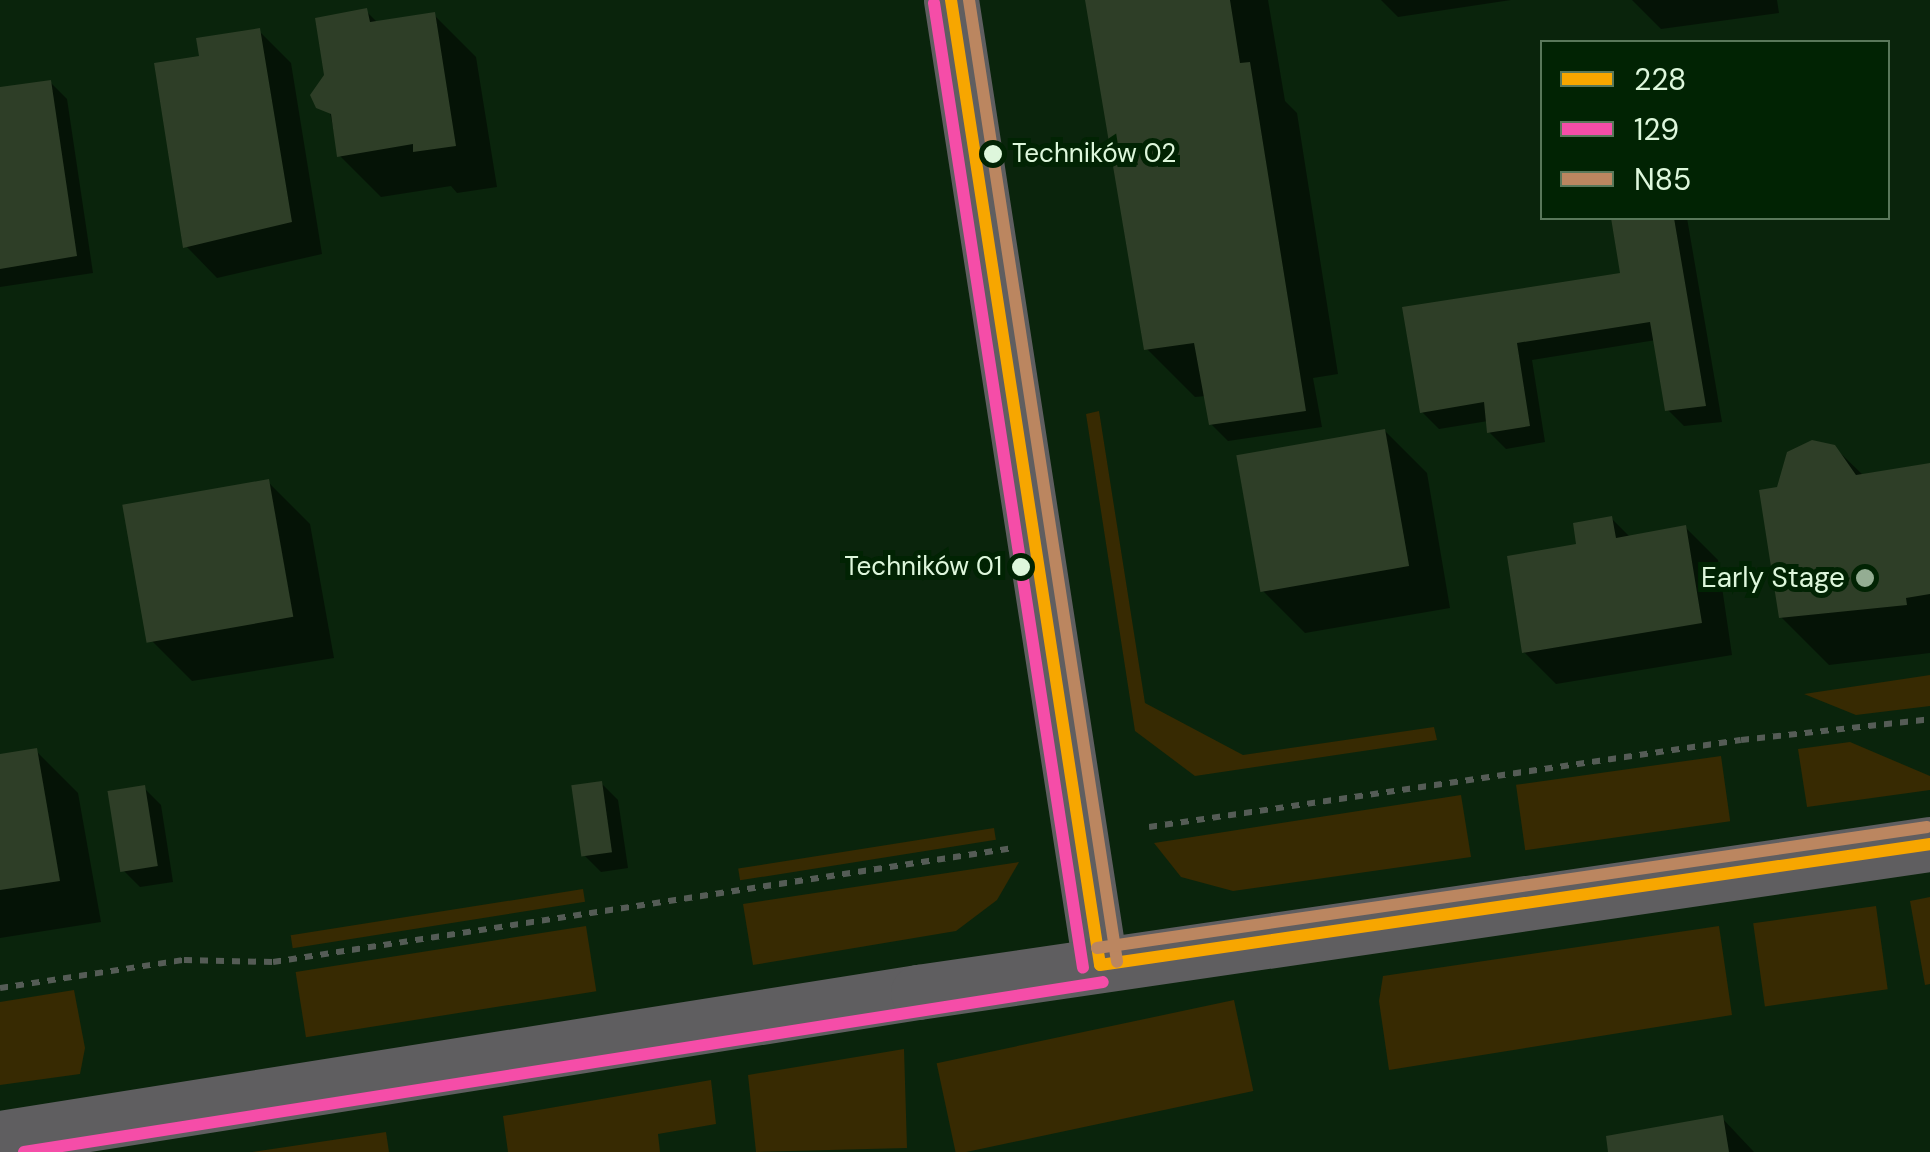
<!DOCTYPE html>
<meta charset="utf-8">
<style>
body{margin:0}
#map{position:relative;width:1930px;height:1152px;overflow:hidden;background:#0a240c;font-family:"DM Sans",sans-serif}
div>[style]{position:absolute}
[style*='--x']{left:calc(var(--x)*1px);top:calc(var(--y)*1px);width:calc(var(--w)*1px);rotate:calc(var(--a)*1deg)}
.green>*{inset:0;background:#372a02;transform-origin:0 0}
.shadow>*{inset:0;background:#0007}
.building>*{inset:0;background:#2e3e27;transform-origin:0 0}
.path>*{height:6px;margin-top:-3px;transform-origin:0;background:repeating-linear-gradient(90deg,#555c56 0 8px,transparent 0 16px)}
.secondary>*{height:55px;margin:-27.5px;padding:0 27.5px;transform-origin:27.5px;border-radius:27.5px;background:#5f5e60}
.bus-1>*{height:12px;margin:-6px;padding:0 6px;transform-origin:6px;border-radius:6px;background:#f7a600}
.bus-2>*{height:12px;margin:-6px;padding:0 6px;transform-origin:6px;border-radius:6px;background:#f54da8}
.bus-3>*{height:12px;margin:-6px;padding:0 6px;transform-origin:6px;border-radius:6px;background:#bb8660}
.dots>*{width:28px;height:28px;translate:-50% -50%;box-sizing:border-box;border:5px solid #012303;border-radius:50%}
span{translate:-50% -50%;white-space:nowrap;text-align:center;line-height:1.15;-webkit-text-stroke:10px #012303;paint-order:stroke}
.bus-label{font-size:26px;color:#def7dc}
.left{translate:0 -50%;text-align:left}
.right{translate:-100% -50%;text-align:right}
.poi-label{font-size:28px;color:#def7dc}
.legend{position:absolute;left:1540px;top:40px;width:350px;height:180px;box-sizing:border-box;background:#012303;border:2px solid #59785a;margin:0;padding:12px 18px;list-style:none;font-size:30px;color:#def7dc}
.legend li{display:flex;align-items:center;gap:20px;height:50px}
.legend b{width:50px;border:2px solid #59785a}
</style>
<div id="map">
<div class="green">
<div style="clip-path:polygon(1099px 411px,1145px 703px,1243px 755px,1434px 727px,1437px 740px,1195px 776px,1135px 731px,1086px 414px)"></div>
<div style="clip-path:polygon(1930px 675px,1930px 706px,1856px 715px,1804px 694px)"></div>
<div style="clip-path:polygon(1850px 742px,1930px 776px,1930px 790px,1807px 807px,1798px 749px)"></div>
<div style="left:1721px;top:756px;width:66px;height:207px;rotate:82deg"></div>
<div style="clip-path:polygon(1461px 795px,1471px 857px,1233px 891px,1181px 877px,1154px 843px)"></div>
<div style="left:994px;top:828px;width:12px;height:259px;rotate:81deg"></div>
<div style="clip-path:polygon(1019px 862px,997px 900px,956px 931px,753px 965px,743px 904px)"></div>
<div style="left:583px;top:889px;width:13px;height:296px;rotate:81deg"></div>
<div style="clip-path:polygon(1930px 897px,1930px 984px,1925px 985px,1910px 901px)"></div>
<div style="left:1876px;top:906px;width:84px;height:124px;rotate:82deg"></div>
<div style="left:586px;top:926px;width:66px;height:294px;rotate:81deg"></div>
<div style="clip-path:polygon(1719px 926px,1732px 1015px,1389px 1070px,1379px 1001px,1383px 976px)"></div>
<div style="clip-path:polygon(74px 990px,85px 1048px,80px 1074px,0 1085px,0 1002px)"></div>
<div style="left:1234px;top:1000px;width:93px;height:304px;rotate:78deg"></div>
<div style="clip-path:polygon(904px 1049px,907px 1148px,756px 1152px,748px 1075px)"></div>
<div style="clip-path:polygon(711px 1080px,716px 1124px,658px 1134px,660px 1152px,508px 1152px,503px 1116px)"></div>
<div style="clip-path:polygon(386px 1132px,389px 1152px,252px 1152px)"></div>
</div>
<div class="shadow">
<div style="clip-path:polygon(1088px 0,1268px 0,1285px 101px,1297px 113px,1338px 374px,1313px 378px,1322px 427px,1228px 441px,1211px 424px,1206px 396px,1195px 397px,1147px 349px)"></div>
<div style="clip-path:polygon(1381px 0,1511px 0,1398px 17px)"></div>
<div style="clip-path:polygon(1632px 0,1777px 0,1779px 13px,1661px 29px)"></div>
<div style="clip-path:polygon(366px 11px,379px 24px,434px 15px,476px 57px,497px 187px,457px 193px,451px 186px,381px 197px,339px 155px,330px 113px)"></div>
<div style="clip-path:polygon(259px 31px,291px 63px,322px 254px,217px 278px,186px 246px,202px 58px)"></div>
<div style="clip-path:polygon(50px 82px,67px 99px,93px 273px,0 287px,0 92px)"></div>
<div style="clip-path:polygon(1614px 218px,1687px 218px,1722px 422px,1684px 426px,1667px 409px,1656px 340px,1532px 360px,1545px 442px,1506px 449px,1489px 432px,1488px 421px,1439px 429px,1422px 412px,1405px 309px,1623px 275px)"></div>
<div style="clip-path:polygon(1385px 431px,1427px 473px,1450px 608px,1305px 633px,1263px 591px)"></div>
<div style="clip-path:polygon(1834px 447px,1864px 476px,1930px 466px,1930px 653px,1829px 665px,1781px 617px,1778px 489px)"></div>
<div style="clip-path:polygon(268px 482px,310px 524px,334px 658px,192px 681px,150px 639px)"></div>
<div style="clip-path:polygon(1611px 518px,1631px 538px,1686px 528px,1718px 560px,1732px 655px,1556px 684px,1524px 652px,1579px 546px)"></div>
<div style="clip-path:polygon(36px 751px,78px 793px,101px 922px,0 938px,0 757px)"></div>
<div style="clip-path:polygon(601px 783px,618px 800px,628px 868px,601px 872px,584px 855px)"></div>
<div style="clip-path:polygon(144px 788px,161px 805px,173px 882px,140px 887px,123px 870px)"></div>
<div style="clip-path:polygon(1722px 1118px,1754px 1152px,1610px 1152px)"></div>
</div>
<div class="building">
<div style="clip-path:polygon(1085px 0,1230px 0,1240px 63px,1250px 62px,1306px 411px,1209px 425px,1194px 343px,1144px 350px)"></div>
<div style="clip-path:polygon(367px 8px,370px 22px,435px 12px,456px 146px,413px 152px,413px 144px,337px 157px,331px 114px,316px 108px,310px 95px,324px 75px,315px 18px)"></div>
<div style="clip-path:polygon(260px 28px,292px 222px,183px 248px,154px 63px,199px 56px,196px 38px)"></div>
<div style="clip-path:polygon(51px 80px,77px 256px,0 269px,0 87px)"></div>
<div style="clip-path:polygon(1611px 218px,1674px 218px,1706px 406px,1665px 411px,1650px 322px,1517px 343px,1530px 426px,1487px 433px,1484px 402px,1420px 413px,1402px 307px,1620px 273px)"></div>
<div style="left:1385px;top:429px;width:139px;height:151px;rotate:80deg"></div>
<div style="clip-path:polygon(1812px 440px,1835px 445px,1856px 475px,1930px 463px,1930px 594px,1906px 598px,1907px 605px,1779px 618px,1759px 490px,1777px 487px,1787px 452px)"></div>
<div style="left:269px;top:479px;width:140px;height:149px;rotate:80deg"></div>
<div style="clip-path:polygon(1612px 516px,1616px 538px,1686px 525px,1702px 623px,1522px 653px,1507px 556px,1576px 544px,1573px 523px)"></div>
<div style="clip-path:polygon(37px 748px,60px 881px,0 890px,0 754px)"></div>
<div style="left:602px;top:781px;width:72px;height:31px;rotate:82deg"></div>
<div style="left:145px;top:785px;width:82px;height:38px;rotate:81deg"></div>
<div style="clip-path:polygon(1723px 1115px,1729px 1152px,1608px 1152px,1606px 1136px)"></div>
</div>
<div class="path">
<div style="--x:1149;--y:827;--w:598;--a:-8.36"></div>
<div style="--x:1741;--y:740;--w:190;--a:-6.3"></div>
<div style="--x:0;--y:988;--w:186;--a:-8.7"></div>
<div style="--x:184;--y:960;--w:89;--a:1.3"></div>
<div style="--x:273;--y:962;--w:749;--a:-8.76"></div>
</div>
<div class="secondary">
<div style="--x:951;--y:0;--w:976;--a:81.22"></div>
<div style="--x:0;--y:1138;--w:930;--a:-9.04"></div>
<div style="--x:918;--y:992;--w:1023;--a:-8.32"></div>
</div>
<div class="bus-1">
<div style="--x:951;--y:0;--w:976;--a:81.22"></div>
<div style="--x:1100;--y:965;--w:839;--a:-8.29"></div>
</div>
<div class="bus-2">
<div style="--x:934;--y:3;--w:976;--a:81.22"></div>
<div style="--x:24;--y:1152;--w:1092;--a:-8.95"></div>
</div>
<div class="bus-3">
<div style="--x:969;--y:0;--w:973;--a:81.25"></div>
<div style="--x:1097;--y:948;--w:839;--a:-8.29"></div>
</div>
<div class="dots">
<div style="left:993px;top:154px;background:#def7dc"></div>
<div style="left:1021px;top:567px;background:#def7dc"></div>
<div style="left:1865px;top:578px;background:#94ad93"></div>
</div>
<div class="bus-label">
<span class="left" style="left:1012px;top:154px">Techników 02</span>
<span class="right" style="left:1002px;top:567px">Techników 01</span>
</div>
<div class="poi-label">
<span class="right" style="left:1845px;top:578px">Early Stage</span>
</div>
<ul class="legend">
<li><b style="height:12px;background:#f7a600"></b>228</li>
<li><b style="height:12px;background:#f54da8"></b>129</li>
<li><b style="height:12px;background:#bb8660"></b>N85</li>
</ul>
</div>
